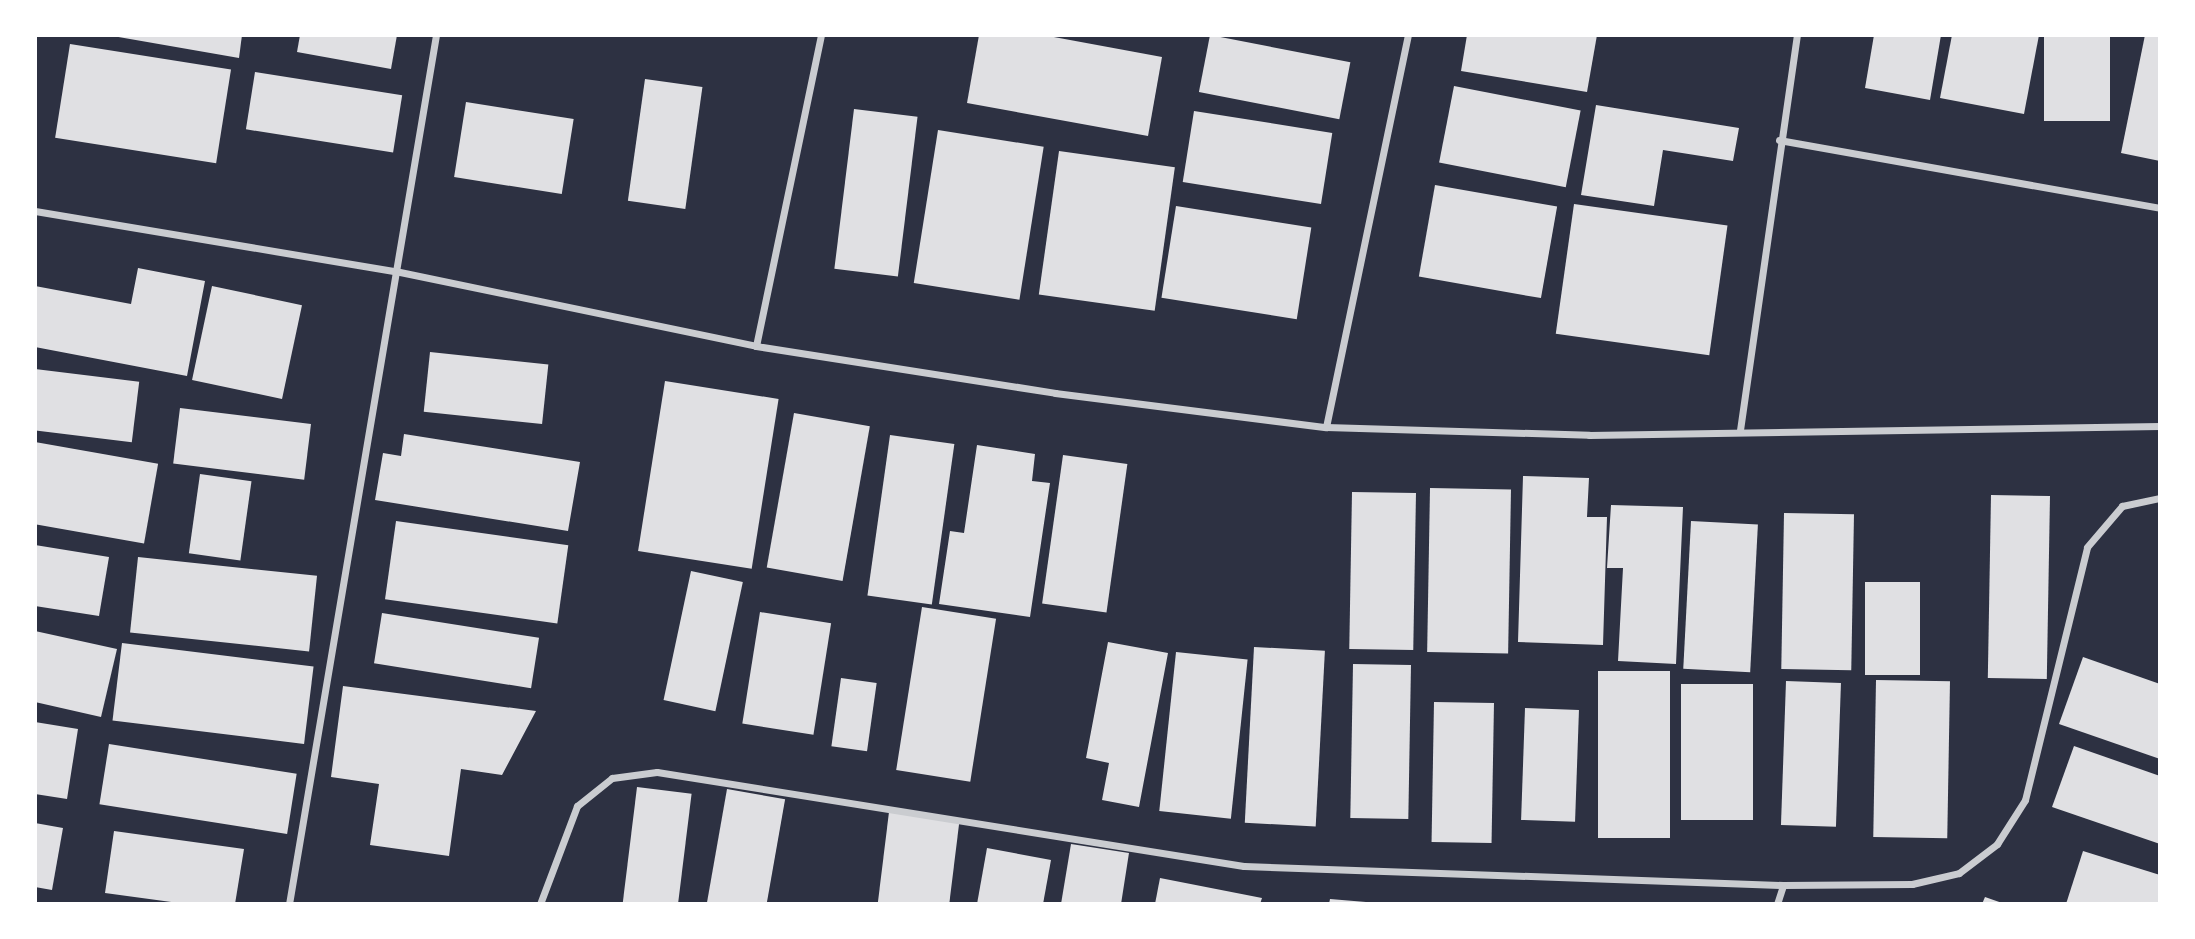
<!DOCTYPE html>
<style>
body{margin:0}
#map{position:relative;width:2195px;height:939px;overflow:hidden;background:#2d3142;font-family:"Roboto Condensed",sans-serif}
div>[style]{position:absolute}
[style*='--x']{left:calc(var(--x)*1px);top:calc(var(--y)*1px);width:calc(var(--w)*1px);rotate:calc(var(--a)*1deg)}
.building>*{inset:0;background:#e0e0e3;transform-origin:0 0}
.minor>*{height:7px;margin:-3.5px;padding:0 3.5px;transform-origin:3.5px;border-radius:3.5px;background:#caccd0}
span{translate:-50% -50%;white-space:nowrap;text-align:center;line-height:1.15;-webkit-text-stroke:5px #fff;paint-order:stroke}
.frame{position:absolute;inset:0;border:37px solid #fff;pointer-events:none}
</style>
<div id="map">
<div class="building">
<div style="clip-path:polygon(107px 35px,242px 35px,239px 58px)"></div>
<div style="clip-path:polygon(300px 35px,397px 35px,391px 69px,297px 52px)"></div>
<div style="clip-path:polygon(979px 35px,1043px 35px,1162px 57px,1148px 136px,967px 103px)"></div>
<div style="left:1210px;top:35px;width:143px;height:58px;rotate:11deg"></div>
<div style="clip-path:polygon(1467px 35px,1597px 35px,1587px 92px,1461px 71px)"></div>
<div style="clip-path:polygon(1874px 35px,1941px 35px,1930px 100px,1865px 88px)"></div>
<div style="clip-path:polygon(1952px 35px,2039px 35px,2024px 114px,1940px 98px)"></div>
<div style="left:2044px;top:35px;width:66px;height:86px"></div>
<div style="clip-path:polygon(2145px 35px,2160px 35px,2160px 161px,2121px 153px)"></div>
<div style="left:70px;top:44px;width:163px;height:95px;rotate:9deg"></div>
<div style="left:255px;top:72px;width:149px;height:58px;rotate:9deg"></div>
<div style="left:645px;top:79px;width:58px;height:123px;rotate:8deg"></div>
<div style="left:1454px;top:86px;width:129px;height:78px;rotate:11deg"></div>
<div style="left:466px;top:102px;width:109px;height:76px;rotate:9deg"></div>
<div style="clip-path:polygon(1596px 105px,1739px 128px,1733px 161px,1663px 150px,1654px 206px,1581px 195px)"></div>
<div style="left:854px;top:109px;width:64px;height:161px;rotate:7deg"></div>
<div style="left:1194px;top:111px;width:140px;height:72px;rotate:9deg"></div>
<div style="left:938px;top:130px;width:107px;height:155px;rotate:9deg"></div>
<div style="left:1059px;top:151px;width:117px;height:145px;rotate:8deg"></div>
<div style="left:1435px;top:185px;width:124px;height:93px;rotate:10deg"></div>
<div style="left:1574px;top:204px;width:155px;height:131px;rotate:8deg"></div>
<div style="left:1176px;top:206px;width:137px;height:93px;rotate:9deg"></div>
<div style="clip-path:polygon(138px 268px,205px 281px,187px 376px,35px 347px,35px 286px,131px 304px)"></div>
<div style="left:212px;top:286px;width:92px;height:96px;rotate:12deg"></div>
<div style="left:430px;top:352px;width:119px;height:60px;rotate:6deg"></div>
<div style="left:35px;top:369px;width:105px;height:61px;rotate:7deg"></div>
<div style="left:665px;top:381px;width:115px;height:172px;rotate:9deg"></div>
<div style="left:180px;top:408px;width:132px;height:56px;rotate:7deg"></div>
<div style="left:794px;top:413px;width:77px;height:157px;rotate:10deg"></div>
<div style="clip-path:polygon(404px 434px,580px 462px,568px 531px,375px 500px,383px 453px,401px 456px)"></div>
<div style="left:890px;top:435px;width:65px;height:162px;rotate:8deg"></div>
<div style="left:35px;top:442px;width:125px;height:81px;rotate:10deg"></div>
<div style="clip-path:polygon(977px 445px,1035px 454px,1032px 481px,1050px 483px,1030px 617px,939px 604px,950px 531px,964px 533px)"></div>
<div style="left:1063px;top:455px;width:65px;height:150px;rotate:8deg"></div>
<div style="left:200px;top:474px;width:52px;height:80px;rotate:8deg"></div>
<div style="clip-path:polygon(1523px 476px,1589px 478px,1587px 517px,1607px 517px,1603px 645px,1518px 642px)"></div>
<div style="left:1430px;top:488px;width:81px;height:164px;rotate:1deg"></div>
<div style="left:1352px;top:492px;width:64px;height:157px;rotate:1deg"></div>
<div style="left:1991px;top:495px;width:59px;height:183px;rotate:1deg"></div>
<div style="clip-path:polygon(1611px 505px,1683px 507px,1676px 664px,1618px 661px,1623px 568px,1607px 568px)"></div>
<div style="left:1784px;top:513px;width:70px;height:156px;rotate:1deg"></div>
<div style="left:396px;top:521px;width:174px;height:79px;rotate:8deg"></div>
<div style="left:1691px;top:521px;width:67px;height:148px;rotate:3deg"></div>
<div style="clip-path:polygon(35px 545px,109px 557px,99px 616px,35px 606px)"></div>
<div style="left:138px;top:557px;width:180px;height:76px;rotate:6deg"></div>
<div style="left:691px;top:571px;width:53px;height:132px;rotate:12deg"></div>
<div style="left:1865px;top:582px;width:55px;height:93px"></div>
<div style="left:922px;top:607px;width:75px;height:165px;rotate:9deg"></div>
<div style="left:760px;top:612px;width:72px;height:113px;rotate:9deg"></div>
<div style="left:382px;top:613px;width:159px;height:51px;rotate:9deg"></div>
<div style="clip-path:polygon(35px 631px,117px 649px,101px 717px,35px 702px)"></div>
<div style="clip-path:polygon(1108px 642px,1168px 653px,1139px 807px,1102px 800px,1109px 763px,1086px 758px)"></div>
<div style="left:122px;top:643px;width:193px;height:78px;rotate:7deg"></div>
<div style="left:1254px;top:647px;width:71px;height:176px;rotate:3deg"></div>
<div style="left:1176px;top:652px;width:72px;height:160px;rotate:6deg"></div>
<div style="clip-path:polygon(2083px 657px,2160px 684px,2160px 759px,2059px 724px)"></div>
<div style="left:1353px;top:664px;width:58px;height:154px;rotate:1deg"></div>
<div style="left:1598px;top:671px;width:72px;height:167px"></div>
<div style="left:841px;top:678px;width:36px;height:69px;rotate:8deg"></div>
<div style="left:1876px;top:680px;width:74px;height:157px;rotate:1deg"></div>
<div style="left:1786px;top:681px;width:55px;height:144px;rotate:2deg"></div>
<div style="left:1681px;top:684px;width:72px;height:136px"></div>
<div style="clip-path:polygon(343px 686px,536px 711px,502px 775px,461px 769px,449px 856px,370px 845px,379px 784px,331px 777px)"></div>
<div style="left:1434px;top:702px;width:60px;height:140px;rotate:1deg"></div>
<div style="left:1525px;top:708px;width:54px;height:112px;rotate:2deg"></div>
<div style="clip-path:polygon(35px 722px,78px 729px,67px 799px,35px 794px)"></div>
<div style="left:109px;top:744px;width:190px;height:61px;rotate:9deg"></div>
<div style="clip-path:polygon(2074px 746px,2160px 776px,2160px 844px,2052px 807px)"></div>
<div style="left:637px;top:787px;width:55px;height:118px;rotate:7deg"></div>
<div style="left:727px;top:789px;width:59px;height:117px;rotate:10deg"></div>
<div style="left:889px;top:812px;width:71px;height:93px;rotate:7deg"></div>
<div style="clip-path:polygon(35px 823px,63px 828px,52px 890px,35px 887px)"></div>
<div style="clip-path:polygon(114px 831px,244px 849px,235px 904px,186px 904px,105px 893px)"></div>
<div style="clip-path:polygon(1071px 844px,1129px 853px,1121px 904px,1061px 904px)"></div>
<div style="clip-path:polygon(987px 848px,1051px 860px,1043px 904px,977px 904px)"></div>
<div style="clip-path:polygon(2083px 851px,2160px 875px,2160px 904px,2066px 904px)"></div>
<div style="clip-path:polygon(1160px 878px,1262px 898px,1260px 904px,1155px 904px)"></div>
<div style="clip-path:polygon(1985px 897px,2005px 904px,1982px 904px)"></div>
<div style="clip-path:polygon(1330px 899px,1366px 902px,1366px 904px,1329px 904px)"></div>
</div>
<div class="minor">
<div style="--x:1779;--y:140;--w:387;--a:10.1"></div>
<div style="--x:35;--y:211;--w:365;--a:9.5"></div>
<div style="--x:395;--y:271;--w:369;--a:11.7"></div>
<div style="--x:756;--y:346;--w:303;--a:8.9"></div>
<div style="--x:1055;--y:393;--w:273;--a:7.2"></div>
<div style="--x:1326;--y:427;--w:263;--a:1.7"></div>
<div style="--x:1589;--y:435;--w:571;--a:-0.9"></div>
<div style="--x:756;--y:346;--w:318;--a:-78.2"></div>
<div style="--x:1326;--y:427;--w:400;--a:-78.2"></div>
<div style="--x:1740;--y:430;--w:399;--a:-81.8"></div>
<div style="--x:289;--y:904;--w:881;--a:-80.4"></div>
<div style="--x:540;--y:904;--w:105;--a:-69.3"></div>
<div style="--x:577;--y:806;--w:45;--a:-38.7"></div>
<div style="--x:612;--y:778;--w:45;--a:-7.6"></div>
<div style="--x:657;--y:772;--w:594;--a:9.1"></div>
<div style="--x:1244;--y:866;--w:539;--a:2.02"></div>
<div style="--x:1783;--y:885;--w:129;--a:-0.4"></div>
<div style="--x:1912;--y:884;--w:48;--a:-13.2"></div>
<div style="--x:1959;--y:873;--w:48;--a:-37.3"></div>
<div style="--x:1997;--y:844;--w:52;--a:-57.5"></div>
<div style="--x:2025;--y:800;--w:260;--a:-76.2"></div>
<div style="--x:2087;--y:547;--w:54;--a:-49.5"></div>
<div style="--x:2122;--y:506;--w:39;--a:-12"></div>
<div style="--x:1777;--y:904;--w:20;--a:-72"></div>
</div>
<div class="frame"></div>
</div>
